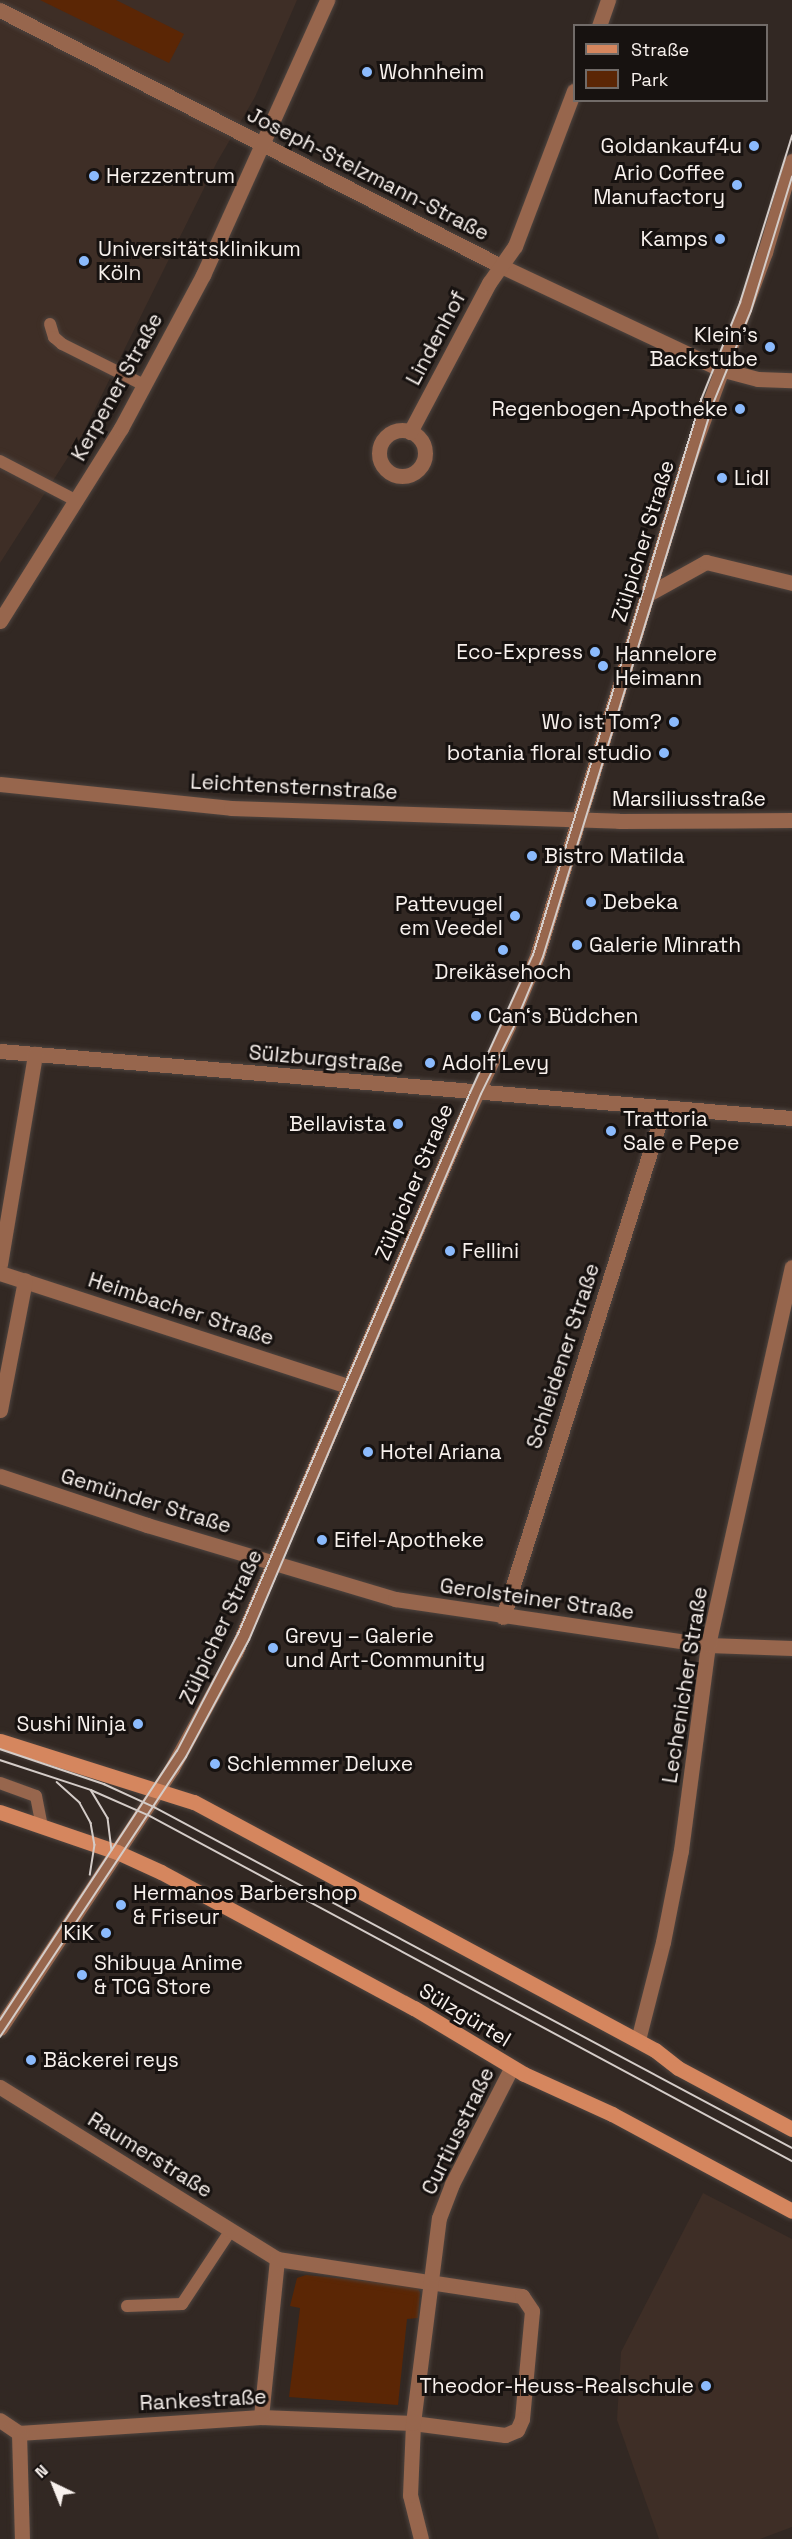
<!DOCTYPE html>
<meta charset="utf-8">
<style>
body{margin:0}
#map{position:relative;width:792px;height:2539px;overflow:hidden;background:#322823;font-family:"Space Grotesk",sans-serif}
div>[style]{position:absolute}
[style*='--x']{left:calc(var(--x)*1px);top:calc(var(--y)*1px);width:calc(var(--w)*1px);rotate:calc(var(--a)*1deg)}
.built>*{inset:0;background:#3e2e26}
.green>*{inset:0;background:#5b2605}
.roads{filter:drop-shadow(0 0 2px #4e443f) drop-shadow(0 0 2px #4e443f)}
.service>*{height:12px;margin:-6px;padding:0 6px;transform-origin:6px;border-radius:6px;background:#97664d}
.minor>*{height:15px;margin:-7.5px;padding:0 7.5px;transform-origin:7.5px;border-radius:7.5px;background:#97664d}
.minor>.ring{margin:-7.5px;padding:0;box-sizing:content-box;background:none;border:15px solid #97664d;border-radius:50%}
.tertiary>*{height:15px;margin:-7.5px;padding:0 7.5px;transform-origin:7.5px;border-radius:7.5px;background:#97664d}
.secondary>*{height:15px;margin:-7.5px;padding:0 7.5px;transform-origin:7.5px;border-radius:7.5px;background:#d5865e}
.tram>*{height:1.5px;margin:-0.75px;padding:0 0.75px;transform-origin:0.75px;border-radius:0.75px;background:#d4ccc8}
.dots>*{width:16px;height:16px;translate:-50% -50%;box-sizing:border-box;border:3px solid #171210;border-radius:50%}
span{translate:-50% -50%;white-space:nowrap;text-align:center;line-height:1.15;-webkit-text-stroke:6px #171210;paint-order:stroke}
.poi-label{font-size:21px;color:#f8f1ed}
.left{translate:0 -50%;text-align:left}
.right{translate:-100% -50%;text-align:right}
.street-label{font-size:21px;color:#f8f1ed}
.legend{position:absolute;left:573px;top:24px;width:195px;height:78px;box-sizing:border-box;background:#171210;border:2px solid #716b68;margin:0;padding:8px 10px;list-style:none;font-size:18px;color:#f8f1ed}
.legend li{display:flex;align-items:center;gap:12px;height:30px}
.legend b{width:30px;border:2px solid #716b68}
.north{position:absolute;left:24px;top:2455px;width:60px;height:60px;-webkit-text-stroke:4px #171210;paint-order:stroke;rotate:317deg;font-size:16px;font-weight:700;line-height:24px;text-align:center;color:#f8f1ed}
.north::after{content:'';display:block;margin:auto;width:21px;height:27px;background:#f8f1ed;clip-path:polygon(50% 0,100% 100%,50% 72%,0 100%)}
</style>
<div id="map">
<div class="built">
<div style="clip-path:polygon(0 0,297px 0,255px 97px,217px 162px,81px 437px,0 563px)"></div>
<div style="clip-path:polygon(703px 2193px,792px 2239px,792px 2527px,760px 2539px,659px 2539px,617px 2420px,621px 2352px)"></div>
</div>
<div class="green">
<div style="clip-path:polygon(40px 0,116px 0,184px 34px,169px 63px)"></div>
<div style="clip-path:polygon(306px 2275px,416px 2286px,420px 2292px,418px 2318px,407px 2319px,398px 2405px,289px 2397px,300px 2308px,290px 2306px,297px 2278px)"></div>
</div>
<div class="roads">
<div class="service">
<div style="--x:50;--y:324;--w:14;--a:73"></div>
<div style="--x:54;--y:337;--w:11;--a:41"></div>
<div style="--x:62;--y:344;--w:92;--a:26.6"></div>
<div style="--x:0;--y:461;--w:87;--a:27.5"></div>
<div style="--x:0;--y:1783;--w:38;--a:20"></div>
<div style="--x:36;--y:1796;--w:31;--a:79"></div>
<div style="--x:127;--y:2306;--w:55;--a:-2.1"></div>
<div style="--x:182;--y:2304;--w:89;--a:-56.5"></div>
</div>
<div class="minor">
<div style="--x:0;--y:10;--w:563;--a:27.07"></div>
<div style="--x:501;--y:266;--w:242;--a:25.2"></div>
<div style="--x:720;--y:369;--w:39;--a:15"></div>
<div style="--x:758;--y:379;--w:34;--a:2"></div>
<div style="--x:599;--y:26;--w:28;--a:-71"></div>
<div class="ring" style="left:379px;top:430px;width:31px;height:31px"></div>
<div style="--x:410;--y:432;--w:169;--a:-62.1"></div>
<div style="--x:489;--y:283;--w:45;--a:-54.9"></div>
<div style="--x:515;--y:246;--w:166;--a:-69.2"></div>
<div style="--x:650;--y:593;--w:64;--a:-29"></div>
<div style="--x:706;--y:562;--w:89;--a:13.7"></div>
<div style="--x:0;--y:784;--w:232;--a:5.9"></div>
<div style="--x:231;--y:808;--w:388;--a:1.9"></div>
<div style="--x:619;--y:821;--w:173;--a:-0.3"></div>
<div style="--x:0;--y:1051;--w:795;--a:4.84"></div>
<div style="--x:0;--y:1264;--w:213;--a:-80.5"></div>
<div style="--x:0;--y:1273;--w:366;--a:18"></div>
<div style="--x:0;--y:1410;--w:132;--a:-79.1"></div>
<div style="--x:0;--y:1476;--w:155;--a:18.4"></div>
<div style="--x:147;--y:1525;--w:259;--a:16.6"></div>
<div style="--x:395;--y:1599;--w:316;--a:8.4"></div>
<div style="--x:708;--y:1645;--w:84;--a:2"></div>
<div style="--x:503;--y:1617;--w:534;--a:-72.45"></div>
<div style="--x:638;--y:2040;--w:101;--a:-75.7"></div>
<div style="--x:663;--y:1942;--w:94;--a:-78.9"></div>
<div style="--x:681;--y:1850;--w:207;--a:-82.5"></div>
<div style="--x:708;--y:1645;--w:387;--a:-77.5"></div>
<div style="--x:0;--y:2087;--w:326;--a:31.8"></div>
<div style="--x:277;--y:2259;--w:248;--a:8.6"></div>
<div style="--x:522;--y:2296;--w:18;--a:56"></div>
<div style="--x:532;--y:2311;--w:108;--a:95.3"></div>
<div style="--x:522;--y:2419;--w:12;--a:114"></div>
<div style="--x:517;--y:2430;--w:13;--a:157"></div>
<div style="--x:505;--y:2435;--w:93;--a:-172.6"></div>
<div style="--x:413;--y:2423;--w:152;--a:-177.7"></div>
<div style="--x:261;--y:2417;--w:243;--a:176.2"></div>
<div style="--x:19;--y:2433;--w:23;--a:-146"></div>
<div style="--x:261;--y:2417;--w:159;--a:-84.2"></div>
<div style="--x:19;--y:2433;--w:106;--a:88.4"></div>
<div style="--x:421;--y:2539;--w:45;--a:-104"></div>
<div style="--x:410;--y:2495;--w:72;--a:-87.6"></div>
<div style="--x:413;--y:2423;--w:207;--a:-82.8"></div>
<div style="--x:439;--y:2218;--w:36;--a:-69"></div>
<div style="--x:452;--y:2184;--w:131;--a:-62.9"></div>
</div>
<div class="tertiary">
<div style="--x:0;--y:621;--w:228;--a:-57.9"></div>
<div style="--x:121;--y:428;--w:174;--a:-61.8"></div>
<div style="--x:203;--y:275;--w:302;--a:-65.7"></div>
<div style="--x:0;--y:2028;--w:312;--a:-56.5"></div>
<div style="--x:172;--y:1768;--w:133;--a:-61.3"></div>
<div style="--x:236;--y:1651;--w:561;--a:-66.81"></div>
<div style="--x:457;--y:1135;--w:120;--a:-64.9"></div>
<div style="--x:508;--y:1026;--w:76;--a:-67.5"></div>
<div style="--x:537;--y:956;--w:514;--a:-73.04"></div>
<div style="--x:687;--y:464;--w:226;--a:-69.8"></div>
<div style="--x:765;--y:252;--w:95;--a:-73.5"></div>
</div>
<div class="secondary">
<div style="--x:0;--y:1741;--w:203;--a:17.5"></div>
<div style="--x:194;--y:1802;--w:523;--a:28.28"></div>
<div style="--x:655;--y:2050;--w:29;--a:38"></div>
<div style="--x:678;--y:2068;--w:129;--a:28.2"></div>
<div style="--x:0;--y:1812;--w:124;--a:18.9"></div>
<div style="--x:117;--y:1852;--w:48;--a:24.4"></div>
<div style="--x:161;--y:1872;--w:287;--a:28.3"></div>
<div style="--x:414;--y:2008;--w:128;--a:31"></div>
<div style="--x:524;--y:2074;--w:97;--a:24.4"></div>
<div style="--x:612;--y:2114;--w:204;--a:28.3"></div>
</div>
</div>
<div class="tram">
<div style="--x:0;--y:1749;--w:110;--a:18.6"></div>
<div style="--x:104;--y:1784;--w:55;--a:24.7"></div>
<div style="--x:154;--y:1807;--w:723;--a:28.12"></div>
<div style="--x:0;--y:1760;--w:96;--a:18.2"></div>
<div style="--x:91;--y:1790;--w:62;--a:23.7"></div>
<div style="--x:148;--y:1815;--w:731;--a:28.25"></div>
<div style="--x:57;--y:1782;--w:31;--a:42"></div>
<div style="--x:80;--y:1803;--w:23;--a:61"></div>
<div style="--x:91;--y:1823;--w:22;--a:80"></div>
<div style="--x:95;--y:1845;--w:30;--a:99"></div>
<div style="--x:91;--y:1790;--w:33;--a:59"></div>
<div style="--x:108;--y:1818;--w:32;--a:83"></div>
<div style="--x:0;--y:2020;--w:322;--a:-56.7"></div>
<div style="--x:177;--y:1751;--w:132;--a:-62.5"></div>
<div style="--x:238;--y:1634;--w:589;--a:-66.79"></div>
<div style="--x:470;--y:1093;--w:152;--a:-65.5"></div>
<div style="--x:533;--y:955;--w:580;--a:-73.16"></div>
<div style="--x:701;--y:400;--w:105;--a:-68.1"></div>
<div style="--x:740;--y:303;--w:175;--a:-72.7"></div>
<div style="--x:0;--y:2037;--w:336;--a:-56.4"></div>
<div style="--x:186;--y:1757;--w:133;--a:-61.7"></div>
<div style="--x:249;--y:1640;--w:593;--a:-66.98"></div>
<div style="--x:481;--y:1094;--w:72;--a:-63.8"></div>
<div style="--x:513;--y:1029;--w:78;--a:-67.4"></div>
<div style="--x:543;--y:957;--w:579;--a:-72.91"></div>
<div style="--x:713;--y:404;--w:100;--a:-67.8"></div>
<div style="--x:751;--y:311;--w:140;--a:-73"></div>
</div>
<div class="dots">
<div style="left:367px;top:72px;background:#8bbafc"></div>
<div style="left:754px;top:146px;background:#8bbafc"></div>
<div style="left:94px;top:176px;background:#8bbafc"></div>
<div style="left:737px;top:185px;background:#8bbafc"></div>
<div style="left:720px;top:239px;background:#8bbafc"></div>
<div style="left:84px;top:261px;background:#8bbafc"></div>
<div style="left:770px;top:347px;background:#8bbafc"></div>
<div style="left:740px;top:409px;background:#8bbafc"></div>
<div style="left:722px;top:478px;background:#8bbafc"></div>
<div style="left:595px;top:652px;background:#8bbafc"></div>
<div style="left:603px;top:666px;background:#8bbafc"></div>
<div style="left:674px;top:722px;background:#8bbafc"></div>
<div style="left:664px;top:753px;background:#8bbafc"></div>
<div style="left:532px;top:856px;background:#8bbafc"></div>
<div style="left:591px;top:902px;background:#8bbafc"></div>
<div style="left:515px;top:916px;background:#8bbafc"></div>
<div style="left:577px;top:945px;background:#8bbafc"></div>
<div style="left:503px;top:950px;background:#8bbafc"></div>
<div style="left:476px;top:1016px;background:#8bbafc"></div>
<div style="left:430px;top:1063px;background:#8bbafc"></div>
<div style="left:398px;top:1124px;background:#8bbafc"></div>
<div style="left:611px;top:1131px;background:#8bbafc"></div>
<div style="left:450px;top:1251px;background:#8bbafc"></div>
<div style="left:368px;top:1452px;background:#8bbafc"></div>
<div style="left:322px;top:1540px;background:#8bbafc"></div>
<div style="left:273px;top:1648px;background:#8bbafc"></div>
<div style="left:138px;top:1724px;background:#8bbafc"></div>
<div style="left:215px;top:1764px;background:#8bbafc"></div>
<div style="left:121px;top:1905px;background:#8bbafc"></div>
<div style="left:106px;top:1933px;background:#8bbafc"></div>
<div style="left:82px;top:1975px;background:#8bbafc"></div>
<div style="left:31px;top:2060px;background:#8bbafc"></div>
<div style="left:706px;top:2386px;background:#8bbafc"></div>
</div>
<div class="poi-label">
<span class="left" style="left:379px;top:72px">Wohnheim</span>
<span class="right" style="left:742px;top:146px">Goldankauf4u</span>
<span class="right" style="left:725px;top:185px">Ario Coffee<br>Manufactory</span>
<span class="left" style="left:106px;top:176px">Herzzentrum</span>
<span class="right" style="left:708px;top:239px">Kamps</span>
<span class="left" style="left:98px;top:261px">Universitätsklinikum<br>Köln</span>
<span class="right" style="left:758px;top:347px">Klein's<br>Backstube</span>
<span class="right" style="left:728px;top:409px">Regenbogen-Apotheke</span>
<span class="left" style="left:734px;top:478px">Lidl</span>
<span class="right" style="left:583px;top:652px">Eco-Express</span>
<span class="left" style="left:615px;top:666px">Hannelore<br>Heimann</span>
<span class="right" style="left:662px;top:722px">Wo ist Tom?</span>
<span class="right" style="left:652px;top:753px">botania floral studio</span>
<span class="left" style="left:544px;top:856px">Bistro Matilda</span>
<span class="left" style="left:603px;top:902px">Debeka</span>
<span class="right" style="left:503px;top:916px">Pattevugel<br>em Veedel</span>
<span class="left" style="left:589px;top:945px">Galerie Minrath</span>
<span style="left:503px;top:972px">Dreikäsehoch</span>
<span class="left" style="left:488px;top:1016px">Can‘s Büdchen</span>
<span class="left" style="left:442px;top:1063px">Adolf Levy</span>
<span class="left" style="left:623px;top:1131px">Trattoria<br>Sale e Pepe</span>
<span class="right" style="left:386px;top:1124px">Bellavista</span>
<span class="left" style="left:462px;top:1251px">Fellini</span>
<span class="left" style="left:380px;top:1452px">Hotel Ariana</span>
<span class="left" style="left:334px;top:1540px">Eifel-Apotheke</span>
<span class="left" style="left:285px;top:1648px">Grevy – Galerie<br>und Art-Community</span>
<span class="right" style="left:126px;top:1724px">Sushi Ninja</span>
<span class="left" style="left:227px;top:1764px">Schlemmer Deluxe</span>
<span class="left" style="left:133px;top:1905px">Hermanos Barbershop<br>&amp; Friseur</span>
<span class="right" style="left:94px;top:1933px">KiK</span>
<span class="left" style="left:94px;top:1975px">Shibuya Anime<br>&amp; TCG Store</span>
<span class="left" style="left:43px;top:2060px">Bäckerei reys</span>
<span class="right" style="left:694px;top:2386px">Theodor-Heuss-Realschule</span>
</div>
<div class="street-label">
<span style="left:368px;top:174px;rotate:27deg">Joseph-Stelzmann-Straße</span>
<span style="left:436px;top:338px;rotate:-62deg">Lindenhof</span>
<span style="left:117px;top:387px;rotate:-61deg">Kerpener Straße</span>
<span style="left:643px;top:541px;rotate:-73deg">Zülpicher Straße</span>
<span style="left:294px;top:787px;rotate:3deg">Leichtensternstraße</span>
<span style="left:689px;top:799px">Marsiliusstraße</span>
<span style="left:326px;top:1059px;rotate:5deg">Sülzburgstraße</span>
<span style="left:414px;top:1182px;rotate:-67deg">Zülpicher Straße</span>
<span style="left:181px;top:1309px;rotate:18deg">Heimbacher Straße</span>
<span style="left:563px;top:1356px;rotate:-72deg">Schleidener Straße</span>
<span style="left:146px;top:1501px;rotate:17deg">Gemünder Straße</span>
<span style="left:537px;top:1599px;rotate:8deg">Gerolsteiner Straße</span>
<span style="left:221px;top:1627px;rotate:-65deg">Zülpicher Straße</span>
<span style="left:685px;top:1685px;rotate:-81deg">Lechenicher Straße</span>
<span style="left:465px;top:2015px;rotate:31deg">Sülzgürtel</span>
<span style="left:458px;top:2131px;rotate:-64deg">Curtiusstraße</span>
<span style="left:150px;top:2155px;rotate:32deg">Raumerstraße</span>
<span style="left:203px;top:2400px;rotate:-3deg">Rankestraße</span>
</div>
<ul class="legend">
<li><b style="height:8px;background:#d5865e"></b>Straße</li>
<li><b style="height:16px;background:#5b2605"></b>Park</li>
</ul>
<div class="north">N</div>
</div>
